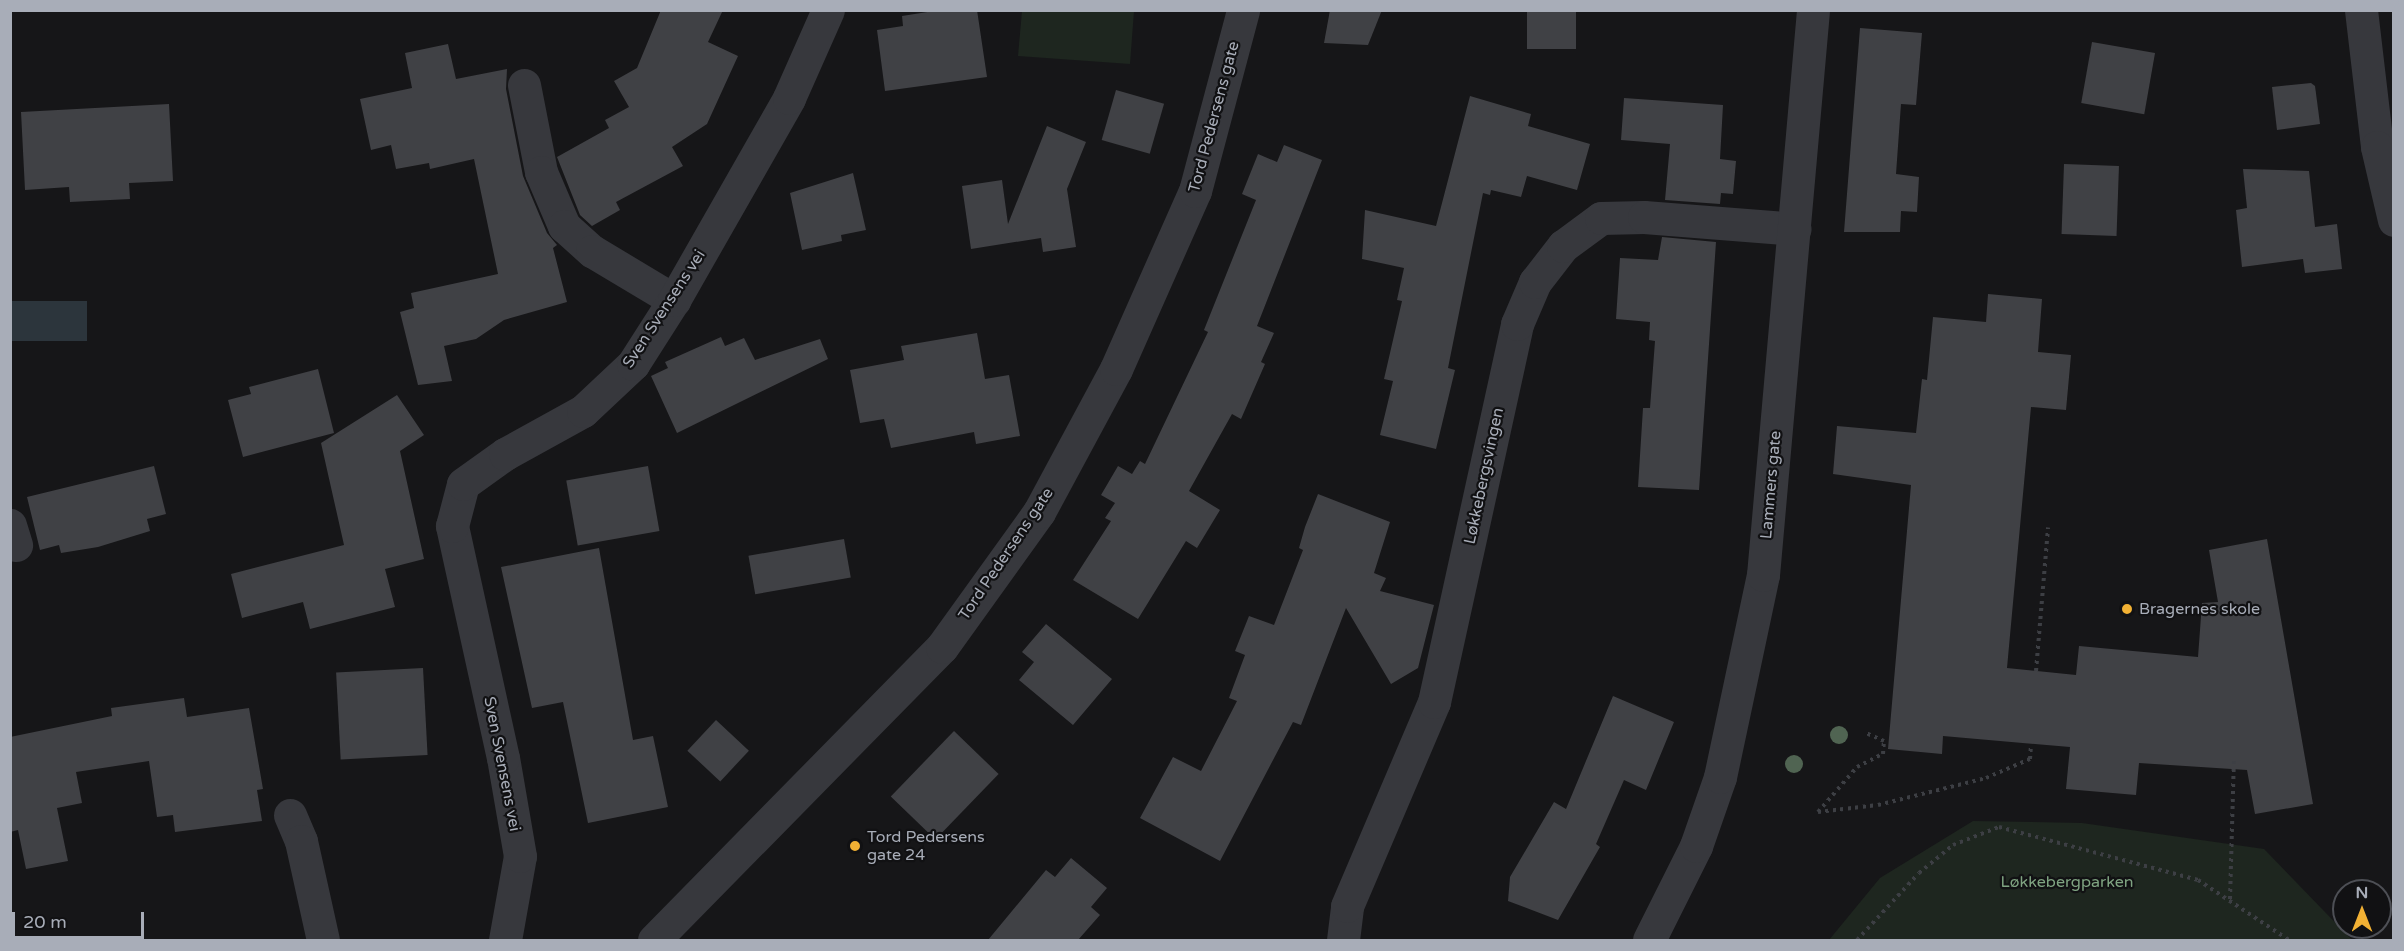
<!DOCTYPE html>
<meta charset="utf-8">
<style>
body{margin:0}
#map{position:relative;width:2404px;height:951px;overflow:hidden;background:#161618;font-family:"Varela Round",sans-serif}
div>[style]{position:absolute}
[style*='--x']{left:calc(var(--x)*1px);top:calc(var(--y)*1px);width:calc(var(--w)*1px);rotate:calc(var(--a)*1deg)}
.green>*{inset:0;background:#1e261f}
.water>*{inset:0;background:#2c353c;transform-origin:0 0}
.building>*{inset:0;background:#404145;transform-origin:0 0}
.path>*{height:4px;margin-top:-2px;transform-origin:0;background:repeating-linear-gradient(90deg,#3d3f44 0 3px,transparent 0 7.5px)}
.minor>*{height:33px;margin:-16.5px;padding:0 16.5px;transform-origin:16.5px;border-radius:16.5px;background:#37383d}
.trees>*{width:18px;height:18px;margin:-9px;border-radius:50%;background:#506452}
.dots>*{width:16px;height:16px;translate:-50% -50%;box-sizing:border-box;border:3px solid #111113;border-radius:50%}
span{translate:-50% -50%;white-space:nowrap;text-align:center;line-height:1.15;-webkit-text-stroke:4.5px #111113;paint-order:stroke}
.street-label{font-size:16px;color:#a8adb8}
.poi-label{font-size:16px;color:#a8adb8}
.left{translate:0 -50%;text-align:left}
.park-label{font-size:16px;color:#7fa381}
.frame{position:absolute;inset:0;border:12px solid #a8adb8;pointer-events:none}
.north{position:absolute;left:2332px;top:879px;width:60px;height:60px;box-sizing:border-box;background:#111113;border:2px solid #4d4f55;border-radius:50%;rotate:0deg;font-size:16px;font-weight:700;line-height:24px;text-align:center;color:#a8adb8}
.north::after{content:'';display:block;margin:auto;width:21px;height:27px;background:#f2b134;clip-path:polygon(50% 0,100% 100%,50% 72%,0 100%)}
.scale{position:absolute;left:12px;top:912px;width:132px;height:27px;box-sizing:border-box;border:3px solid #a8adb8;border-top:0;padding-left:8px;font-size:18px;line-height:21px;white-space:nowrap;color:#a8adb8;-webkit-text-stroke:4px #111113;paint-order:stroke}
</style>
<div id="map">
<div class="green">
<div style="clip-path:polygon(1022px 11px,1134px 11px,1130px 64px,1018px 56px)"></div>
<div style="clip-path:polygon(1973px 821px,2082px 823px,2264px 849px,2352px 940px,1829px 940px,1880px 878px)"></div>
</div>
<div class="water">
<div style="left:87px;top:301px;width:40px;height:76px;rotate:90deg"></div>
</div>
<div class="building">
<div style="clip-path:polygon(661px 10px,723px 10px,708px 42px,738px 56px,707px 124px,672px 147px,683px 166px,616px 202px,620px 210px,592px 226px,580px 215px,557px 157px,609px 128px,605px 120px,629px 107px,614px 81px,637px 68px)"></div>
<div style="clip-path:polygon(940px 10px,977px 10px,987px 77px,885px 91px,877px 30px,903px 26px,902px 16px)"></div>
<div style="clip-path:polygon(1330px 10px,1382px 10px,1368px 45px,1324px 43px)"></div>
<div style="left:1527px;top:10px;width:49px;height:39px"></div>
<div style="clip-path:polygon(1860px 28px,1922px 33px,1916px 105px,1901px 104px,1896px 174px,1919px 177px,1917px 212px,1901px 211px,1900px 232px,1844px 232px)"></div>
<div style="left:2092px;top:42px;width:64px;height:62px;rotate:10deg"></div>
<div style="clip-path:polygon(448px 44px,456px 79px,507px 69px,506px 89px,523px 176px,547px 233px,557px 245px,553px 248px,567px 302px,504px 320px,476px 339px,444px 346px,452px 381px,418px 385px,400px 312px,414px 308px,411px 293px,498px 274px,474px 159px,430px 169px,429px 163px,396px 169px,391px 145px,371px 150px,360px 99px,412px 88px,405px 53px)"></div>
<div style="clip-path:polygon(2311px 83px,2315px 86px,2320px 124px,2277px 130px,2272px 87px)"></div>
<div style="left:1116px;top:90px;width:50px;height:52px;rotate:16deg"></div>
<div style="clip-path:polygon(1470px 96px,1531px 114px,1528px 126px,1590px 144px,1577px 190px,1527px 176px,1521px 197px,1491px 190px,1490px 195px,1483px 193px,1448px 368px,1455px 370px,1436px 449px,1380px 435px,1393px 381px,1384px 379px,1402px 301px,1397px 300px,1404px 268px,1362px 259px,1365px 210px,1436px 226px)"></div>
<div style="clip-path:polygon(1624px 98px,1723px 105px,1720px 159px,1736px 161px,1733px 194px,1721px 193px,1720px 204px,1665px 200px,1670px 144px,1621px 140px)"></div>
<div style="clip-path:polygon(169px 104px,173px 181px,129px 183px,130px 199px,70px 202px,69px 187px,25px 190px,21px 112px)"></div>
<div style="clip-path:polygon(1047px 126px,1086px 142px,1067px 189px,1076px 247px,1043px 252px,1041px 238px,971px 249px,962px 186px,1002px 180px,1008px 224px)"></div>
<div style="clip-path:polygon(1284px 145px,1322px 160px,1257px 326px,1274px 333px,1261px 362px,1265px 364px,1241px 419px,1232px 414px,1189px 491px,1220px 510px,1197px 548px,1186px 541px,1138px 619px,1073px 580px,1111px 521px,1105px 518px,1115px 503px,1101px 495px,1118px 466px,1132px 474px,1140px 461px,1145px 464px,1208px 332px,1204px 330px,1256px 200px,1242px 194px,1258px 154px,1277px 162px)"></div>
<div style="left:2064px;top:164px;width:55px;height:70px;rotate:2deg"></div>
<div style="clip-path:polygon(2243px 169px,2309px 171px,2315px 227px,2337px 224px,2342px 269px,2305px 273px,2303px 259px,2242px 267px,2236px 210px,2247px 208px)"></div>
<div style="clip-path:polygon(853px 173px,866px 230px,841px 235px,842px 241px,802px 250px,790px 193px)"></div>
<div style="clip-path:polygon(1662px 237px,1716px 242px,1699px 490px,1638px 487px,1643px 408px,1650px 408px,1655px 341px,1649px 340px,1650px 322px,1616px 319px,1620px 258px,1658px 260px)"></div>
<div style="clip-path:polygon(1988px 294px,2042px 299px,2038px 352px,2071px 355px,2066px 410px,2031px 407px,2007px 668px,2076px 675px,2079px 646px,2198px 657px,2202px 603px,2218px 602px,2209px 550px,2267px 539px,2313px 804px,2255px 814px,2247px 770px,2139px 763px,2136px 795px,2066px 789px,2070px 747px,1943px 736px,1942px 754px,1888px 749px,1911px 485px,1833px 474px,1837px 426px,1916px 433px,1922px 379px,1927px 380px,1933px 317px,1986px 322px)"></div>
<div style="clip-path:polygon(977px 333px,985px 379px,1009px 375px,1020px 436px,976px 444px,974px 432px,891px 448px,884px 419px,860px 423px,850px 370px,904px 360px,901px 346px)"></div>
<div style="clip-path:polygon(721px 337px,725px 346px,744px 338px,755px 360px,820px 339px,828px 359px,677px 433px,651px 376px,668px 368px,665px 362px)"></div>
<div style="clip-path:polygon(318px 369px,334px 433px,243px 457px,228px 400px,251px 394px,249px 387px)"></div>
<div style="clip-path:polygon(397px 395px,424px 435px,400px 451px,424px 559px,385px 569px,395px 607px,310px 629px,303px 602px,242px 618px,231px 574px,344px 545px,321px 443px)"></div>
<div style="clip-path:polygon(154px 466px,166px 514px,147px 519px,150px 531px,98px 547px,61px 553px,59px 545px,40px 550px,27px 497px)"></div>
<div style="left:648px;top:466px;width:66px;height:83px;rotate:80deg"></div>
<div style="clip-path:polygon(1318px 494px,1390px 522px,1374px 573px,1386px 578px,1380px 591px,1434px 605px,1418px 668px,1391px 684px,1346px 608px,1301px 725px,1293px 722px,1220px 861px,1140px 818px,1173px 757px,1201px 771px,1237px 701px,1229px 698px,1245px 655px,1235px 651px,1249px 616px,1274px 625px,1303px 550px,1299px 548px,1305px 527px)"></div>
<div style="left:844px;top:539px;width:39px;height:97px;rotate:80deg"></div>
<div style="clip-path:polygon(599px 548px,633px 740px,653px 736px,668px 807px,588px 823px,563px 702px,532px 708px,501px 567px)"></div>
<div style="clip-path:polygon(1046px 624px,1112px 679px,1073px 725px,1019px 680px,1034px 662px,1022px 652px)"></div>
<div style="left:423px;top:668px;width:87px;height:87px;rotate:87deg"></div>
<div style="clip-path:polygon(1613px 696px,1674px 722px,1646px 790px,1624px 780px,1596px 844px,1600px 847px,1558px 920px,1508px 901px,1510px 877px,1554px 802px,1566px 809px)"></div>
<div style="clip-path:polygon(184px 698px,187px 717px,249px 708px,263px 789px,257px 790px,262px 821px,175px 832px,173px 815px,157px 817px,149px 761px,76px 772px,82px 803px,57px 808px,68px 861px,26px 869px,18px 830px,10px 832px,10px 737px,112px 716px,111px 708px)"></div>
<div style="left:716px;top:720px;width:45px;height:42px;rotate:43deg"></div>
<div style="left:954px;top:731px;width:62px;height:91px;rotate:44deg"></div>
<div style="clip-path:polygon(1071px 858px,1107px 888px,1091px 907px,1100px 915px,1078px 940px,988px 940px,1046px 870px,1055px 877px)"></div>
</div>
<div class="path">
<div style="--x:2036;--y:671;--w:144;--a:-85.2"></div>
<div style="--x:1818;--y:812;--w:60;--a:-6.7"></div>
<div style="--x:1878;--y:805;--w:111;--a:-14"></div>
<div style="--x:1986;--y:778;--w:48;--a:-23.4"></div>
<div style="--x:2030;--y:759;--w:15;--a:-86"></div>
<div style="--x:1818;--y:812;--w:60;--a:-49.1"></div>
<div style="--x:1857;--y:767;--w:29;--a:-27"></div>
<div style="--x:1883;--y:754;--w:13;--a:-86"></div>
<div style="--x:1884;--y:741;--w:20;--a:-156"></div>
<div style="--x:2230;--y:899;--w:139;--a:-88.4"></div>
<div style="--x:1857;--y:940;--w:91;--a:-47.2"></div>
<div style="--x:1919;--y:873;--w:44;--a:-39.5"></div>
<div style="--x:1953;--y:845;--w:49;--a:-21.4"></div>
<div style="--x:1999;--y:827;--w:206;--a:14.9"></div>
<div style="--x:2198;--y:880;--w:109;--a:33.4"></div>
</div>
<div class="minor">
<div style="--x:2361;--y:10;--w:138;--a:83.3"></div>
<div style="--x:2377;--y:147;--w:75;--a:76.9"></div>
<div style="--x:524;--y:85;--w:89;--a:78.9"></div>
<div style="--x:541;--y:172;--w:59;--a:66.9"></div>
<div style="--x:564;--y:226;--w:38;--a:42"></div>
<div style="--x:592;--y:251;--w:96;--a:30.9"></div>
<div style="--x:10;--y:525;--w:21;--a:73"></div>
<div style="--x:290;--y:815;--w:28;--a:67"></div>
<div style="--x:301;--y:841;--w:101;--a:77.5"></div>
<div style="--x:505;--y:940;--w:85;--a:-79.9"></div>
<div style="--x:520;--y:856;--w:99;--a:-99.8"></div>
<div style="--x:503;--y:758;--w:238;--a:-102.4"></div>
<div style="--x:452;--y:526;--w:43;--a:-75.3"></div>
<div style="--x:463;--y:484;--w:52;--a:-35.5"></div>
<div style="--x:505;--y:454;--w:89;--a:-28.9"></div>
<div style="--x:583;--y:411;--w:69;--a:-43.2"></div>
<div style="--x:633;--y:364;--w:76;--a:-57.4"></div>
<div style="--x:674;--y:300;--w:232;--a:-60.3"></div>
<div style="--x:789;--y:98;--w:96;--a:-66.1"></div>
<div style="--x:654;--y:940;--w:411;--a:-45.5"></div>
<div style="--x:942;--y:647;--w:166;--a:-54.3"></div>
<div style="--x:1039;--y:512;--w:162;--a:-61.7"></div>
<div style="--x:1116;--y:369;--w:195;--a:-66.1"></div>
<div style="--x:1195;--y:191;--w:187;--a:-75.1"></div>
<div style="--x:1343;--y:940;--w:34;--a:-83"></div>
<div style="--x:1347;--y:906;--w:222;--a:-66.9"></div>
<div style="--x:1434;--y:702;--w:387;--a:-77.6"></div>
<div style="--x:1517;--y:324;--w:46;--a:-66.8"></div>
<div style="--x:1535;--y:282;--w:46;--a:-52.1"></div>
<div style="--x:1563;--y:246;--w:47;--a:-36.4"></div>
<div style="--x:1601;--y:218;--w:43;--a:-1.3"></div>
<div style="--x:1644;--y:217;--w:151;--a:4.5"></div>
<div style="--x:1649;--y:940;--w:105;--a:-63.4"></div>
<div style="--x:1696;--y:846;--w:73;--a:-70.8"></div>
<div style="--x:1720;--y:777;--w:207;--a:-78"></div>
<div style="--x:1763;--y:575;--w:567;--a:-84.94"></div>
</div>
<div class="trees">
<div style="left:1839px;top:735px"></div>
<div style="left:1794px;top:764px"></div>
</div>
<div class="dots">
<div style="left:2127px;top:609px;background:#f2b134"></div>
<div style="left:855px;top:846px;background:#f2b134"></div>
</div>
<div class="street-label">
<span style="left:1214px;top:117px;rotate:-75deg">Tord Pedersens gate</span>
<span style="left:664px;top:309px;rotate:-57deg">Sven Svensens vei</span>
<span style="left:1484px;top:476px;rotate:-78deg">Løkkebergsvingen</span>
<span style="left:1771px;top:485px;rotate:-85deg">Lammers gate</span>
<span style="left:1006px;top:554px;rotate:-56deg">Tord Pedersens gate</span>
<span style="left:502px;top:764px;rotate:79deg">Sven Svensens vei</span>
</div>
<div class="poi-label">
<span class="left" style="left:2139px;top:609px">Bragernes skole</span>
<span class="left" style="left:867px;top:846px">Tord Pedersens<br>gate 24</span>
</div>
<div class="park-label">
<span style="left:2067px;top:882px">Løkkebergparken</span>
</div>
<div class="frame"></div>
<div class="north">N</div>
<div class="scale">20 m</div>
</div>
